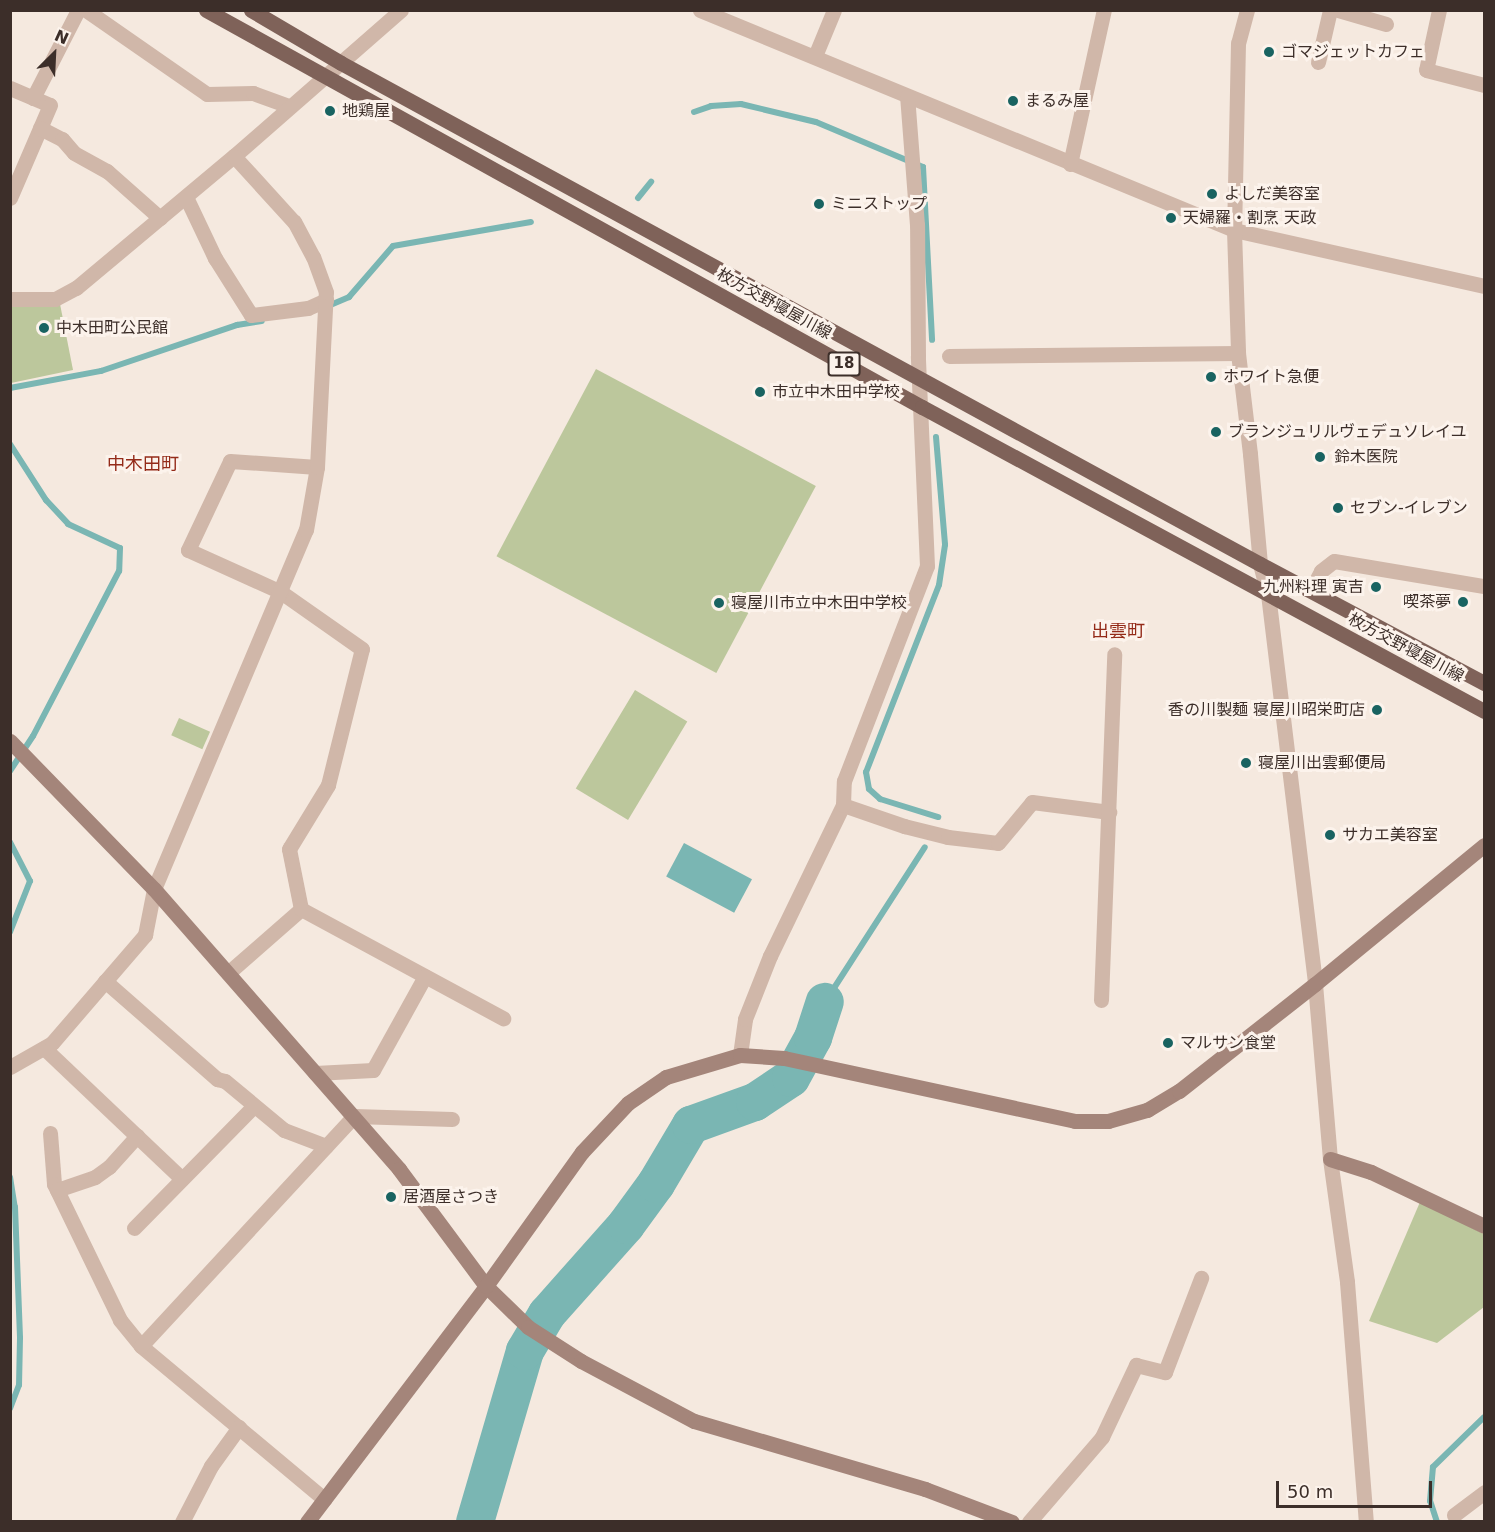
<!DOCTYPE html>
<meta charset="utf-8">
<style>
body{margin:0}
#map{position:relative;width:1495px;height:1532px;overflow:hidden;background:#f5e9df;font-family:"DejaVu Sans","Noto Sans JP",sans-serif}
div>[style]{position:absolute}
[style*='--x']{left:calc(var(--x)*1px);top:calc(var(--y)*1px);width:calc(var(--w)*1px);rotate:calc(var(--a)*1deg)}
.green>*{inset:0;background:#bcc79c;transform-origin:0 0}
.water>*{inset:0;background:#7ab6b3;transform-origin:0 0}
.stream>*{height:6px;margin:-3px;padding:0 3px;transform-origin:3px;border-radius:3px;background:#7ab6b3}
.river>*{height:38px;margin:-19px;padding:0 19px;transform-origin:19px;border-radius:19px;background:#7ab6b3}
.street>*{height:15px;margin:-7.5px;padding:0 7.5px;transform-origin:7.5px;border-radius:7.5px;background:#d0b7a9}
.secondary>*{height:15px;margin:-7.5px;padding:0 7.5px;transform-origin:7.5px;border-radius:7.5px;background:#a4857a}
.primary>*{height:15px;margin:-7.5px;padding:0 7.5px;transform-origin:7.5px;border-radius:7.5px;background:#7f6259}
.dots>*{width:16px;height:16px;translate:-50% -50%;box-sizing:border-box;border:3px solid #fcf3ec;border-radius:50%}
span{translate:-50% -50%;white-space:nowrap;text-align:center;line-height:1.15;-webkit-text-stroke:6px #fcf3ec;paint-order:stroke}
.shield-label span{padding:2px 4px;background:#fcf3ec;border:2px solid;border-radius:4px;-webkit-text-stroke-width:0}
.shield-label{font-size:15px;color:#3c2e29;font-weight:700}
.poi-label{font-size:16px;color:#3c2e29}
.left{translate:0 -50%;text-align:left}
.right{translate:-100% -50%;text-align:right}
.street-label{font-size:16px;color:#3c2e29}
.neighbourhood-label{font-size:18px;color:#942b19}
.frame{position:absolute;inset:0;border:12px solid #3c2e29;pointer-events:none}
.north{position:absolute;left:24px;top:24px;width:60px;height:60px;-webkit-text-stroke:4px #fcf3ec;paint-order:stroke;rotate:24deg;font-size:16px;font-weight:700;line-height:24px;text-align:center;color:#3c2e29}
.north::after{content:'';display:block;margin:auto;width:21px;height:27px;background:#3c2e29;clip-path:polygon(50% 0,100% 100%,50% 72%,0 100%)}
.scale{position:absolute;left:1276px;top:1481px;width:156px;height:27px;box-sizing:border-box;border:3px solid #3c2e29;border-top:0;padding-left:8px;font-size:18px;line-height:21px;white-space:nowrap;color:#3c2e29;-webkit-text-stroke:4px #fcf3ec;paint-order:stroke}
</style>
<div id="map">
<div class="green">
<div style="clip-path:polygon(60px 304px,73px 370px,11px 383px,10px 306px)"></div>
<div style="left:596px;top:369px;width:249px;height:212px;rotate:28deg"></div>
<div style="left:635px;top:690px;width:61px;height:115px;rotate:31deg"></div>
<div style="left:179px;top:718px;width:34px;height:19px;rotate:24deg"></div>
<div style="clip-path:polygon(1420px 1202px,1484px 1234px,1484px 1307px,1437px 1343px,1369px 1321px)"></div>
</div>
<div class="water">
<div style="left:684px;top:843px;width:77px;height:38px;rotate:28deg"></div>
</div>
<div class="stream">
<div style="--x:694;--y:112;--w:18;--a:-19"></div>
<div style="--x:711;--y:106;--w:30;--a:-4"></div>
<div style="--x:741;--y:104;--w:77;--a:13.5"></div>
<div style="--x:816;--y:122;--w:116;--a:22.8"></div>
<div style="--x:923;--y:167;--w:173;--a:87"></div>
<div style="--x:638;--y:198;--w:21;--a:-51"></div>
<div style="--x:328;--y:306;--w:23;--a:-23"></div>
<div style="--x:349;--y:297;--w:67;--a:-49.2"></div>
<div style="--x:393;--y:246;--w:140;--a:-9.9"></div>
<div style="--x:10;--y:388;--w:93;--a:-10.6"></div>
<div style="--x:101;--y:371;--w:144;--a:-18.7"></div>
<div style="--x:237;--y:325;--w:25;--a:-9"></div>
<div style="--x:936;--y:437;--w:108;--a:85.2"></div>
<div style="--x:945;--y:545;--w:40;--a:98.5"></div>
<div style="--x:939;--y:585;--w:201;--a:111.3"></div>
<div style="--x:866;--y:772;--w:17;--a:80"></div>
<div style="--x:869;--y:789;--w:15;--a:42"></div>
<div style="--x:880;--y:799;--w:61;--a:17.2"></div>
<div style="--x:10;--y:444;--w:67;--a:57.3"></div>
<div style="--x:46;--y:500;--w:33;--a:47"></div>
<div style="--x:68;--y:524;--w:57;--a:24.8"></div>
<div style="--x:120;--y:548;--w:23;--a:92"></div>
<div style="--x:119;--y:571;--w:186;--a:117.5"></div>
<div style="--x:33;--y:736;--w:42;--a:123.3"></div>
<div style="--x:10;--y:842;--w:44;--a:62.9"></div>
<div style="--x:30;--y:881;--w:55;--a:111.4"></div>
<div style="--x:825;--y:1002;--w:184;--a:-57.2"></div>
<div style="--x:10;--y:1177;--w:30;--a:81"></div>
<div style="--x:15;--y:1207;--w:131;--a:87.8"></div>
<div style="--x:20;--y:1338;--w:47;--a:91.2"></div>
<div style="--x:19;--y:1385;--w:25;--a:111"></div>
<div style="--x:1437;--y:1522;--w:22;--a:-108"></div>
<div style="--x:1430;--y:1501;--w:34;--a:-85"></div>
<div style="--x:1433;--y:1467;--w:71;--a:-44.4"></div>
</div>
<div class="river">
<div style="--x:475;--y:1522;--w:178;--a:-73.7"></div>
<div style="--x:525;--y:1351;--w:43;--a:-59.3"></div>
<div style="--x:547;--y:1314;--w:119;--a:-48.4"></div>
<div style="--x:626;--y:1225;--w:51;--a:-53.8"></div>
<div style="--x:656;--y:1184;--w:69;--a:-59.3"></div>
<div style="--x:691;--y:1125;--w:68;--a:-19.8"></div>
<div style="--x:755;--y:1102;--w:43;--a:-33.7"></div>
<div style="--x:791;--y:1078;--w:46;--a:-61.2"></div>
<div style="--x:813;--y:1038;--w:38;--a:-72"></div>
</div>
<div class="street">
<div style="--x:86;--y:10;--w:147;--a:34.8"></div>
<div style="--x:207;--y:94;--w:46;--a:-1.2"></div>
<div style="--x:253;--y:93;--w:38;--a:20"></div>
<div style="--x:700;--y:10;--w:578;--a:22.39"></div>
<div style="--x:1234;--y:230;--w:256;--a:12.6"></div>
<div style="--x:1247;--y:10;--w:34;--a:105"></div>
<div style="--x:1238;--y:43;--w:187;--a:91.2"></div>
<div style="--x:1234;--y:230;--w:123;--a:88.1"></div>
<div style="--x:1238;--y:353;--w:102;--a:83.2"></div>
<div style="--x:1250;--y:454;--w:110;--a:84.8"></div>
<div style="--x:1260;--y:564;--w:31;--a:75"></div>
<div style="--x:1268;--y:594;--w:393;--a:83.1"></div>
<div style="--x:1315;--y:984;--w:176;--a:85.1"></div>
<div style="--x:1330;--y:1159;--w:124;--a:82.1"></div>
<div style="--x:1347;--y:1282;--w:241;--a:85.5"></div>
<div style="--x:1338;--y:10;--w:50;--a:16.3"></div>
<div style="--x:1439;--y:10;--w:61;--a:102.2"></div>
<div style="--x:1426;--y:70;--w:60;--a:14.5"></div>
<div style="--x:815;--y:56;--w:50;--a:-67.6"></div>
<div style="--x:1318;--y:62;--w:53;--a:-77"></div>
<div style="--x:10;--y:88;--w:43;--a:23"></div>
<div style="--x:50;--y:105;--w:101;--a:113.3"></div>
<div style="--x:33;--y:98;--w:99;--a:-62.9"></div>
<div style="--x:40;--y:128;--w:25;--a:27"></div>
<div style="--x:62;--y:139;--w:18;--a:49"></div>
<div style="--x:74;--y:153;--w:38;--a:29"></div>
<div style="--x:107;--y:171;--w:71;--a:41.6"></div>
<div style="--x:1070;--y:164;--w:158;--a:-77.6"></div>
<div style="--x:186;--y:197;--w:68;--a:64.6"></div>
<div style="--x:215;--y:258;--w:67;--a:57.7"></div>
<div style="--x:251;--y:315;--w:57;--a:-7"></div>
<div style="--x:308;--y:308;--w:20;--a:-24"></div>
<div style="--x:10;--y:299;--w:45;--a:0"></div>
<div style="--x:55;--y:299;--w:24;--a:-28"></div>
<div style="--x:76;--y:288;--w:206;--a:-39.9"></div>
<div style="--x:234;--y:156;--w:222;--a:-41.2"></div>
<div style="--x:949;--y:356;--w:289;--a:-0.6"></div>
<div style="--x:1311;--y:590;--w:21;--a:-62"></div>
<div style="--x:1321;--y:571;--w:16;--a:-38"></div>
<div style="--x:1334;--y:561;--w:152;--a:9.5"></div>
<div style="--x:843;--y:805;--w:65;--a:19"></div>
<div style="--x:904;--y:826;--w:45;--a:14"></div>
<div style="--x:948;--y:837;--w:50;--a:6.8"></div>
<div style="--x:998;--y:843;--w:53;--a:-50.3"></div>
<div style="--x:1032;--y:802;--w:78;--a:7.4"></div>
<div style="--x:301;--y:909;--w:61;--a:-101.3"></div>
<div style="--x:289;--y:849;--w:75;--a:-58.6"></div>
<div style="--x:328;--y:785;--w:140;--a:-76"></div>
<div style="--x:362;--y:649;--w:99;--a:-144.9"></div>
<div style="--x:281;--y:592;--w:102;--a:-155.7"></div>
<div style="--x:188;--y:550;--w:98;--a:-64.7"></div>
<div style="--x:230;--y:461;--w:87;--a:3.9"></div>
<div style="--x:228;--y:973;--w:97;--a:-41.2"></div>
<div style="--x:301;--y:909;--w:230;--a:28.4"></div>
<div style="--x:105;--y:981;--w:149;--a:41.2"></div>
<div style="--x:217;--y:1079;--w:8;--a:14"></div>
<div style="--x:225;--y:1081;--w:77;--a:39.7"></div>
<div style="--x:284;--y:1130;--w:45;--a:20.9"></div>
<div style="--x:1101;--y:1000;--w:346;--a:-87.8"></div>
<div style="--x:44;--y:1048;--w:190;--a:43.5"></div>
<div style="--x:740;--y:1055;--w:36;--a:-82"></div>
<div style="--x:745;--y:1019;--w:68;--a:-68.4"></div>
<div style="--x:770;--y:956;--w:168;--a:-64.2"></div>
<div style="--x:843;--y:805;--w:24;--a:-88"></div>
<div style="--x:844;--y:781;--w:230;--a:-68.9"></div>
<div style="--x:927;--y:566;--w:210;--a:-92.5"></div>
<div style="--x:918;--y:356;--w:131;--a:-90.4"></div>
<div style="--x:917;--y:225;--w:129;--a:-94.4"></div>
<div style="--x:10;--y:1067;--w:48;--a:-29.7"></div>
<div style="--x:52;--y:1043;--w:143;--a:-49.3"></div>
<div style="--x:145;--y:935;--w:47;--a:-78.9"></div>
<div style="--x:154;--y:889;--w:390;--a:-67.1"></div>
<div style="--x:306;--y:530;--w:64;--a:-80.1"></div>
<div style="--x:317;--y:467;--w:175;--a:-87.1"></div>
<div style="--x:326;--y:292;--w:37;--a:-110"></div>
<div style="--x:313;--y:257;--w:40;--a:-118"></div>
<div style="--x:294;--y:222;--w:89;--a:-132.3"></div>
<div style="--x:315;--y:1073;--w:58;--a:-3"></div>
<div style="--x:373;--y:1070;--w:107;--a:-61"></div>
<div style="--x:50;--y:1133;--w:51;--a:85.5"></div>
<div style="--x:54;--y:1184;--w:151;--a:64.1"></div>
<div style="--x:120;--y:1320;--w:33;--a:51"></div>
<div style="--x:141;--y:1346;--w:239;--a:39.9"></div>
<div style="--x:57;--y:1190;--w:40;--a:-18.9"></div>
<div style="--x:95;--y:1177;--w:17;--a:-36"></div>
<div style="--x:109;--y:1167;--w:42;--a:-47.9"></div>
<div style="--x:134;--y:1228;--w:171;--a:-45.5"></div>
<div style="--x:141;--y:1346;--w:313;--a:-47.2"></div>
<div style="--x:354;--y:1116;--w:98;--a:1.8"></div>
<div style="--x:1454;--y:1515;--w:38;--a:-37"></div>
<div style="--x:182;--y:1522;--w:63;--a:-62.6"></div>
<div style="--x:211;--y:1466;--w:48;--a:-54.3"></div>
<div style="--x:1029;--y:1522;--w:112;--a:-49.3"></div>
<div style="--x:1102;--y:1437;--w:80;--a:-64.7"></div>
<div style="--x:1136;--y:1365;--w:30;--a:14"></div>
<div style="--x:1165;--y:1372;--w:101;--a:-69"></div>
</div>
<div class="secondary">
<div style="--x:10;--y:741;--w:206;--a:45.8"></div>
<div style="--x:154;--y:889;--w:372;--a:48.8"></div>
<div style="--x:399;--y:1169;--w:146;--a:53.4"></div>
<div style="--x:486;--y:1286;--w:59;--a:44.3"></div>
<div style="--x:528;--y:1327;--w:63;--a:32.7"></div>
<div style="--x:581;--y:1361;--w:128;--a:28"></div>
<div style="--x:694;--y:1421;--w:241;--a:16.4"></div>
<div style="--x:925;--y:1489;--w:93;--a:20.8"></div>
<div style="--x:1330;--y:1159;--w:43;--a:17.6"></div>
<div style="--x:1371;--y:1172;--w:125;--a:25.5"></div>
<div style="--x:307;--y:1522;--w:296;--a:-52.8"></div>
<div style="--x:486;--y:1286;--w:165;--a:-54.4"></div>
<div style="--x:582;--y:1152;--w:67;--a:-46.8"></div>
<div style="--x:628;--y:1103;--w:46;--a:-34.4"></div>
<div style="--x:666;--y:1077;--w:77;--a:-16.6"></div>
<div style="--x:740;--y:1055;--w:44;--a:3.9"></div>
<div style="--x:784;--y:1058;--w:298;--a:12.2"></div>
<div style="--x:1075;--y:1121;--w:33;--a:0"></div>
<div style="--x:1108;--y:1121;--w:41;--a:-15.8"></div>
<div style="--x:1147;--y:1110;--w:37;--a:-31"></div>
<div style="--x:1179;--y:1091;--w:173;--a:-38.2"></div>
<div style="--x:1315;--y:984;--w:219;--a:-39.4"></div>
</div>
<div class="primary">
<div style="--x:206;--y:10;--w:819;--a:29.01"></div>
<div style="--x:922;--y:407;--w:639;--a:28.41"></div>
<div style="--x:251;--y:10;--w:104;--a:30.5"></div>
<div style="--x:341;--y:63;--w:1047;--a:28.6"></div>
<div style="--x:1260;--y:564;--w:254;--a:28"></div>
</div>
<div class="dots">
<div style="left:1269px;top:52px;background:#196361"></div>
<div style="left:1013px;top:101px;background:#196361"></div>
<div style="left:330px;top:111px;background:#196361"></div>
<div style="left:1212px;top:194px;background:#196361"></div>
<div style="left:819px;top:204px;background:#196361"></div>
<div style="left:1171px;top:218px;background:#196361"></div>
<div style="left:44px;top:328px;background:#196361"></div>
<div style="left:1211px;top:377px;background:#196361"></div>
<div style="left:760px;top:392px;background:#196361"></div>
<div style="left:1216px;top:432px;background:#196361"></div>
<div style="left:1320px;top:457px;background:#196361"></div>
<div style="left:1338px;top:508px;background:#196361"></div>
<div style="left:1376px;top:587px;background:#196361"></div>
<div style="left:1463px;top:602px;background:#196361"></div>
<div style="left:719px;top:603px;background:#196361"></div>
<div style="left:1377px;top:710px;background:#196361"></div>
<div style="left:1246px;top:763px;background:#196361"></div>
<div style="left:1330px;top:835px;background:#196361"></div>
<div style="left:1168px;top:1043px;background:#196361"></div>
<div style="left:391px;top:1197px;background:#196361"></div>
</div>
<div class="shield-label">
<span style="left:844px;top:364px">18</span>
</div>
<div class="poi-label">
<span class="left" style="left:1281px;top:52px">ゴマジェットカフェ</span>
<span class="left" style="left:1025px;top:101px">まるみ屋</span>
<span class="left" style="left:342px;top:111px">地鶏屋</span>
<span class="left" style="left:1224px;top:194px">よしだ美容室</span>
<span class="left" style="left:831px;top:204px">ミニストップ</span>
<span class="left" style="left:1183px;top:218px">天婦羅・割烹 天政</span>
<span class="left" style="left:56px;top:328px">中木田町公民館</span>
<span class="left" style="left:1223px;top:377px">ホワイト急便</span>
<span class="left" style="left:772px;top:392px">市立中木田中学校</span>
<span class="left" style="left:1228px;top:432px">ブランジュリルヴェデュソレイユ</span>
<span class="left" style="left:1334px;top:457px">鈴木医院</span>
<span class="left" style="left:1350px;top:508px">セブン-イレブン</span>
<span class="right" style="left:1364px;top:587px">九州料理 寅吉</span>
<span class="right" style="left:1451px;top:602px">喫茶夢</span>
<span class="left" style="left:731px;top:603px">寝屋川市立中木田中学校</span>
<span class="right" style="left:1365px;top:710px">香の川製麺 寝屋川昭栄町店</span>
<span class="left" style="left:1258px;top:763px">寝屋川出雲郵便局</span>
<span class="left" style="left:1342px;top:835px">サカエ美容室</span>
<span class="left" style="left:1180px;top:1043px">マルサン食堂</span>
<span class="left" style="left:403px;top:1197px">居酒屋さつき</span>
</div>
<div class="street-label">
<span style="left:774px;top:304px;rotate:29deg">枚方交野寝屋川線</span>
<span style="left:1406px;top:648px;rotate:28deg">枚方交野寝屋川線</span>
</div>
<div class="neighbourhood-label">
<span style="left:143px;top:464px">中木田町</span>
<span style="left:1118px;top:631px">出雲町</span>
</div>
<div class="frame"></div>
<div class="north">N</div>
<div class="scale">50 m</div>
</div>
